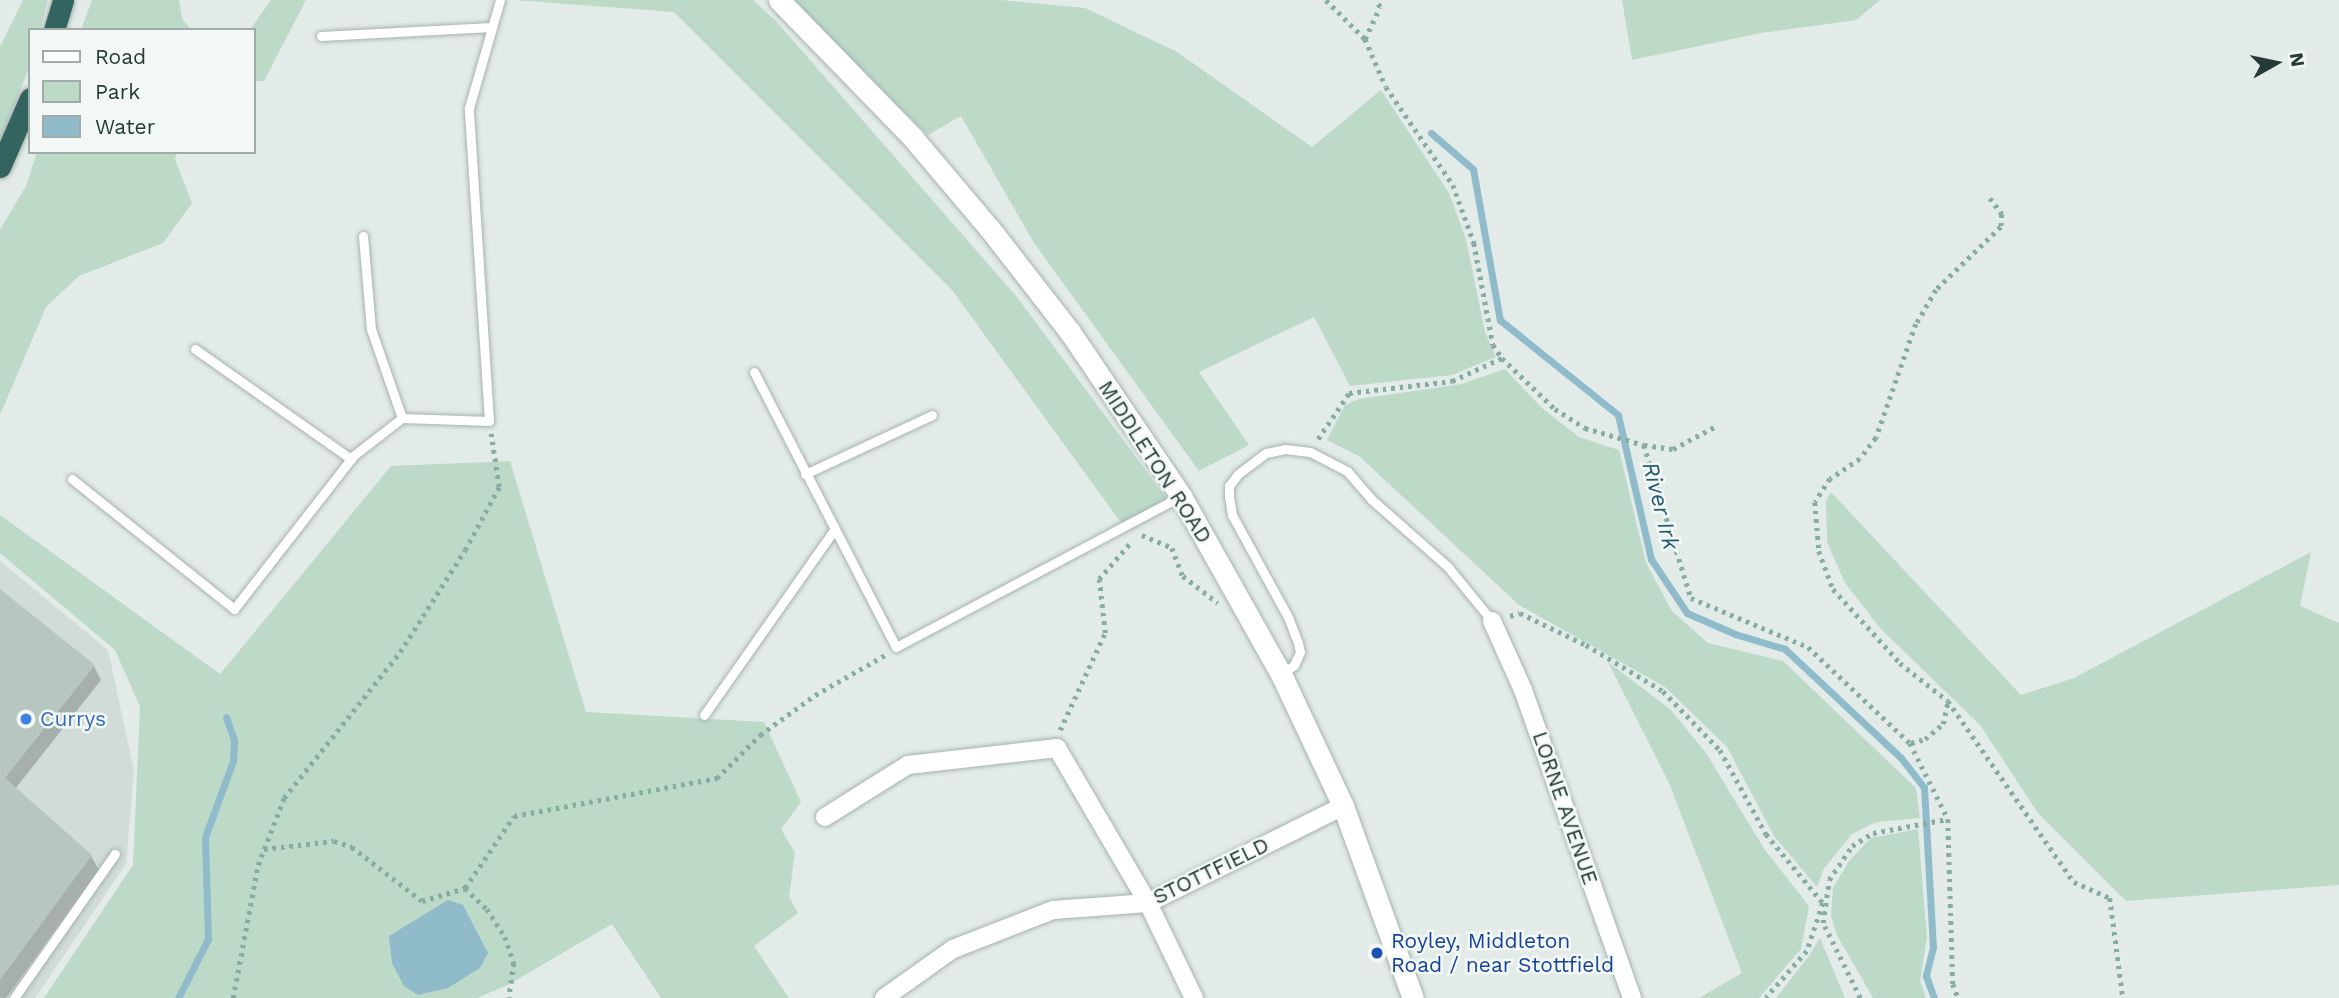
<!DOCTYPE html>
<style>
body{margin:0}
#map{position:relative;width:2339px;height:998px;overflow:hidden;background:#e3ebe8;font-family:"Work Sans",sans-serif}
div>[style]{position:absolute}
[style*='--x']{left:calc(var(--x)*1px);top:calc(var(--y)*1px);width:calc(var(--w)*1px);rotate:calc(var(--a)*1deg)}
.built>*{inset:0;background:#d1dbd7}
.green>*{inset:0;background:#bddac9}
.water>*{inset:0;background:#90bbcb}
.shadow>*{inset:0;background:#0003}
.stream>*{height:7px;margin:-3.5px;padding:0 3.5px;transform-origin:3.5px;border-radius:3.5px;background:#90bbcb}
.building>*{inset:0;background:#b8c6c2}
.path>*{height:4.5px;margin-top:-2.25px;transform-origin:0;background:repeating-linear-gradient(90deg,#86aca4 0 3.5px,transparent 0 8.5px)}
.roads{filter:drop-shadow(0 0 2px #a6b3af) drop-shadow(0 0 2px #a6b3af)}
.service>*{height:9px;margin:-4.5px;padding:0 4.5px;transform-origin:4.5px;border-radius:4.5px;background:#fff}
.minor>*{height:18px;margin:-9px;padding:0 9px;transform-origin:9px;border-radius:9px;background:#fff}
.secondary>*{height:21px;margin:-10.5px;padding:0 10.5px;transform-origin:10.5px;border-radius:10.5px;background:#fff}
.motorway>*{height:21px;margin:-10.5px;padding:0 10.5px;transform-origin:10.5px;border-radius:10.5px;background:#336460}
.dots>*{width:19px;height:19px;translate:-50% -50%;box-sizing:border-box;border:4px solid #f3f8f6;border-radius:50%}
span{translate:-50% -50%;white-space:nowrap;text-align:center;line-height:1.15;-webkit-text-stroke:5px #f3f8f6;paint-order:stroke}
.street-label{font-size:21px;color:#243b37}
.shop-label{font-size:21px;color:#366cbe}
.left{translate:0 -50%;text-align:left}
.transit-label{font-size:21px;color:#164399}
.water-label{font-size:23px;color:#245b71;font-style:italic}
.legend{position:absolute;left:28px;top:28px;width:228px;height:126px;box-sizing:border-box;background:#f3f8f6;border:2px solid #a0acaa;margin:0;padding:9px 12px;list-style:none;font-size:21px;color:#243b37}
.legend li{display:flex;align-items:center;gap:14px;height:35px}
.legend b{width:35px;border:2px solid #a0acaa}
.north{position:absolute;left:2241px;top:28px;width:70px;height:70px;-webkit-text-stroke:5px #f3f8f6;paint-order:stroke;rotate:81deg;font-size:19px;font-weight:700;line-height:28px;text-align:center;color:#243b37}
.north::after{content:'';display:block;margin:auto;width:24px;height:32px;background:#243b37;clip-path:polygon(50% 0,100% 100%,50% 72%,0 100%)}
</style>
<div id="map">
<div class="built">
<div style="clip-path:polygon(0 561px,108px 650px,134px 770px,126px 864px,35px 998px,0 998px)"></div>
</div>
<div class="green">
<div style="clip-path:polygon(23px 0,48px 0,40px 30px,30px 30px,30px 65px,0 142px,0 47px)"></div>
<div style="clip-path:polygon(92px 0,179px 0,182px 18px,191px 30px,81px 30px)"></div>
<div style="clip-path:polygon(271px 0,306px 0,264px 81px,254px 81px,254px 30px,250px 30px)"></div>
<div style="clip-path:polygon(514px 0,753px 0,776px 21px,1017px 297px,1173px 507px,1127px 531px,952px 290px,674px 12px)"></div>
<div style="clip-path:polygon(787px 0,1001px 0,1085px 8px,1177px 52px,1312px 147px,1381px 90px,1449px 193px,1466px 239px,1485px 332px,1496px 357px,1452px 375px,1350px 386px,1314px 317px,1199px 372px,1249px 445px,1199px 471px,1034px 243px,961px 116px,928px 135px)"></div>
<div style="clip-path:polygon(1622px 0,1880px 0,1856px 20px,1761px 33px,1632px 60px)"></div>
<div style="clip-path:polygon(37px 152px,177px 152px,175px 159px,192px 203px,163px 243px,79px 276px,46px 307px,0 415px,0 230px,26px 186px)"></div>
<div style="clip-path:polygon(1505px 369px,1542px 408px,1579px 437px,1619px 450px,1646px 563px,1672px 611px,1708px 643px,1783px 661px,1916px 788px,1920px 818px,1876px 822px,1852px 834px,1823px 870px,1817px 887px,1774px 836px,1727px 747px,1665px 687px,1519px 605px,1359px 456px,1327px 440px,1345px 405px,1359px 399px,1462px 384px)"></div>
<div style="clip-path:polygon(510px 461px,586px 712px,764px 722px,801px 802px,781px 829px,795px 853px,789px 897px,798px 913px,754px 946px,789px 998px,661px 998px,612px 924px,508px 985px,477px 998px,44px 998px,133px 865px,140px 707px,115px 650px,0 553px,0 515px,220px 674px,391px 466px)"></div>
<div style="clip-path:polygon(1831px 492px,2021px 695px,2074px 678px,2311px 552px,2300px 606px,2339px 623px,2339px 885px,2126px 901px,2038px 813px,1980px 725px,1881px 629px,1845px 583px,1827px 542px,1826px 501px)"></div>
<div style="clip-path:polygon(1608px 662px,1670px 709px,1706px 753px,1765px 850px,1809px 906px,1801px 949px,1759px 998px,1699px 998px,1742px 973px,1669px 783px)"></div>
<div style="clip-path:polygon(1918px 829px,1927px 937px,1920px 981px,1926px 998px,1873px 998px,1837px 935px,1831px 916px,1833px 888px,1849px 861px,1871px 838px)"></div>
<div style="clip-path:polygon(1820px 938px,1845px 998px,1776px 998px,1809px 956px)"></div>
</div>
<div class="water">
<div style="clip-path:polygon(448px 900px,463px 905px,488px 953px,480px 968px,448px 988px,418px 995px,404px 986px,392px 963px,389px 936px)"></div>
</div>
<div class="shadow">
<div style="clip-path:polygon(0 591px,94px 666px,101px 680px,15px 789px,91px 856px,99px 870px,6px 998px,0 998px)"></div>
</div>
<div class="stream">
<div style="--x:1431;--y:133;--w:55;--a:40.6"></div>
<div style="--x:1473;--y:169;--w:153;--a:79.9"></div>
<div style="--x:1500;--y:320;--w:151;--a:38.8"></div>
<div style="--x:1618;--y:415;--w:148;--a:77.1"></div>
<div style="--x:1651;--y:559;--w:65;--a:56.3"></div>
<div style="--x:1687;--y:613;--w:52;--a:23.6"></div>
<div style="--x:1735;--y:634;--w:52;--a:16.7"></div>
<div style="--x:1785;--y:649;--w:159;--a:43.2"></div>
<div style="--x:1901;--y:758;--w:37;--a:52"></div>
<div style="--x:1924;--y:787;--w:160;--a:86.8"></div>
<div style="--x:1933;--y:947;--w:30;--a:104"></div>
<div style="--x:1926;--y:976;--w:23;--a:70"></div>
<div style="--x:178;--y:998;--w:66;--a:-63"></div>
<div style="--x:208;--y:939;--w:102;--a:-91.7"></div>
<div style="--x:205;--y:837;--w:81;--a:-69.8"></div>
<div style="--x:233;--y:761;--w:21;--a:-87"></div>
<div style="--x:234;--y:740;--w:24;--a:-109"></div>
</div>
<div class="building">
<div style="clip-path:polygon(0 589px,95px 665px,5px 778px,92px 855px,0 980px)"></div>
</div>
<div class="path">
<div style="--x:1326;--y:0;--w:55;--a:45"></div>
<div style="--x:1365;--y:39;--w:35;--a:-65"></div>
<div style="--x:1380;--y:7;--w:8;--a:-120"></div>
<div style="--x:1365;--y:39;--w:52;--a:66.4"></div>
<div style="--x:1386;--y:87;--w:119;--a:55.6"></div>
<div style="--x:1453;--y:185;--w:62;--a:70.1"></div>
<div style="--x:1474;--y:243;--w:104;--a:79.4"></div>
<div style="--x:1493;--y:345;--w:16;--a:55"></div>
<div style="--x:1502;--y:358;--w:74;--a:43.9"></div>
<div style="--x:1555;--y:409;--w:36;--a:32"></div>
<div style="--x:1585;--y:428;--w:61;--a:16.1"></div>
<div style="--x:1644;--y:445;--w:160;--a:72.9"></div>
<div style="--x:1691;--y:598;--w:127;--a:22.7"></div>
<div style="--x:1808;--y:647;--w:140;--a:43.3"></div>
<div style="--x:1910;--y:743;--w:85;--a:63.4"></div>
<div style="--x:1948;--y:819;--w:165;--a:88.3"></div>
<div style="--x:1953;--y:984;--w:15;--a:70"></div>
<div style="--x:1990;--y:198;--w:20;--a:53"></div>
<div style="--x:2002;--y:214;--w:13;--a:94"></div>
<div style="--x:2001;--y:227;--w:91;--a:135.9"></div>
<div style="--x:1936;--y:290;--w:39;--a:120"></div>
<div style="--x:1916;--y:324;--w:121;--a:109.3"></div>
<div style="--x:1876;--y:438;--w:26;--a:127"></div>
<div style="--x:1860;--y:459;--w:36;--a:146"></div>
<div style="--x:1830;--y:479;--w:27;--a:123"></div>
<div style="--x:1815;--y:502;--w:49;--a:85.3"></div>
<div style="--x:1819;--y:551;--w:40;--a:69.8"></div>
<div style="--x:1833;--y:589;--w:100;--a:47.8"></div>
<div style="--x:1900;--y:663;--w:61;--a:38.4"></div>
<div style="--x:1948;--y:701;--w:221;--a:55.2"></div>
<div style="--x:2074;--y:882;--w:39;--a:24"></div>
<div style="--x:2110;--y:898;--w:101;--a:82.6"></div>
<div style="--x:1318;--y:439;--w:55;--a:-56"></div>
<div style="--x:1349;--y:393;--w:104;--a:-6.6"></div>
<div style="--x:1452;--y:381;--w:55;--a:-24.7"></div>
<div style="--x:1644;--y:445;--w:29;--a:8"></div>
<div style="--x:1673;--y:449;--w:51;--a:-28.1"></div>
<div style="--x:1142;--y:535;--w:33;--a:23"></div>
<div style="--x:1172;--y:548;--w:30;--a:69"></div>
<div style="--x:1183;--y:576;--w:44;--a:37.6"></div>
<div style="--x:1510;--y:616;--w:10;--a:-17"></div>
<div style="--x:1520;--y:613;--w:73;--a:25.9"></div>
<div style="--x:1586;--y:645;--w:90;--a:30.9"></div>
<div style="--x:1663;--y:691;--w:82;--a:46"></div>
<div style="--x:1720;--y:750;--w:96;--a:61.3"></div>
<div style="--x:1766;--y:834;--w:89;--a:50.4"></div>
<div style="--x:1823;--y:903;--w:51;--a:108.4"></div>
<div style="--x:1807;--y:951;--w:62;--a:131.1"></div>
<div style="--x:1060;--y:730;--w:107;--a:-65.1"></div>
<div style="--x:1105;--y:633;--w:54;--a:-96.3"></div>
<div style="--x:1099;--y:579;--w:50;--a:-49"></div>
<div style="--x:1911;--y:743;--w:15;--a:-16"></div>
<div style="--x:1925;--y:739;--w:23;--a:-40"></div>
<div style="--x:1943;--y:724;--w:24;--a:-78"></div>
<div style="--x:264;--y:849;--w:70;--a:-6.5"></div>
<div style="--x:334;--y:841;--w:19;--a:18"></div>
<div style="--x:352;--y:847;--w:88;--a:37.6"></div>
<div style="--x:422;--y:901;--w:45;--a:-16.8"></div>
<div style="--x:465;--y:888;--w:87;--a:-55.8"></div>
<div style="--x:514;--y:816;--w:207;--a:-10.6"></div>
<div style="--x:717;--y:778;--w:61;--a:-45"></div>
<div style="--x:760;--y:735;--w:68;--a:-36"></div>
<div style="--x:815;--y:695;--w:83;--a:-29.7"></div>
<div style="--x:465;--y:888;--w:30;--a:44"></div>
<div style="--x:487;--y:909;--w:33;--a:57"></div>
<div style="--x:505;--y:937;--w:28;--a:71"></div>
<div style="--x:514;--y:963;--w:35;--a:98"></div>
<div style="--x:233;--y:998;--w:135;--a:-79.4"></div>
<div style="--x:258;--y:865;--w:72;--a:-68.8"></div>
<div style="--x:284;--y:798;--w:186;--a:-51.5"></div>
<div style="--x:400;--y:652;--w:121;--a:-57.5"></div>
<div style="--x:465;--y:550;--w:72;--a:-61.6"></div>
<div style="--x:499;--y:487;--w:54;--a:-98.6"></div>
<div style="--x:1860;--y:998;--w:84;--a:-116.3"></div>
<div style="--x:1823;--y:923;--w:43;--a:-82.1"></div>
<div style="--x:1829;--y:880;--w:41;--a:-55.9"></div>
<div style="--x:1852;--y:846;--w:25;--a:-32"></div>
<div style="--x:1873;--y:833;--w:76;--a:-10.6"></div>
</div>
<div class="roads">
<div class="service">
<div style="--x:321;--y:36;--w:171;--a:-3"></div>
<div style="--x:363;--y:236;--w:93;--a:85.1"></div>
<div style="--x:371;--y:329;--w:94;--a:70.8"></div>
<div style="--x:195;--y:349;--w:191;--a:35.2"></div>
<div style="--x:754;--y:372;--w:309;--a:62.7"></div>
<div style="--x:896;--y:647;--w:323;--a:-27.9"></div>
<div style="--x:805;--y:474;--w:140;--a:-24.9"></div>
<div style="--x:72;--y:479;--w:208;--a:38.7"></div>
<div style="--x:234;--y:609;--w:194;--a:-52.1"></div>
<div style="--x:353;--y:456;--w:62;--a:-37.8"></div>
<div style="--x:402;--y:418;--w:87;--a:2"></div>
<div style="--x:489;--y:421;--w:314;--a:-93.7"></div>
<div style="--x:469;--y:108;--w:112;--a:-74"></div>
<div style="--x:1283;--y:673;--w:14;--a:-36"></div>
<div style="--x:1294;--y:665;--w:14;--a:-65"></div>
<div style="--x:1300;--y:652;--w:9;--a:-103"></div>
<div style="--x:1298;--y:643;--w:26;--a:-111"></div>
<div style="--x:1289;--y:619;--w:119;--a:-118.7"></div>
<div style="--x:1232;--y:515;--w:18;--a:-99"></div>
<div style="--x:1229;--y:497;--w:11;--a:-90"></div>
<div style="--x:1229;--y:486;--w:15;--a:-53"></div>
<div style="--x:1238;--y:474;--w:35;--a:-37"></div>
<div style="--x:1266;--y:453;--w:19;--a:-12"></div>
<div style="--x:1285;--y:449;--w:25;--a:7"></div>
<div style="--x:1310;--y:452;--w:42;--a:27.2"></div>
<div style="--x:1347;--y:471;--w:37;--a:49"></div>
<div style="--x:1371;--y:499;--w:103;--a:41.4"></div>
<div style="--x:1448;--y:567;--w:70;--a:50.8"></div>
<div style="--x:704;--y:715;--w:226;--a:-54.9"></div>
<div style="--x:14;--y:998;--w:176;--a:-55"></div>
</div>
<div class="minor">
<div style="--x:1492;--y:621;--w:76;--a:65.8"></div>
<div style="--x:1523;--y:690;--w:327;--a:70.5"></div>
<div style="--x:825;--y:817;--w:98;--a:-32.1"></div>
<div style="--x:908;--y:765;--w:150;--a:-6.5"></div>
<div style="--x:1057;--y:748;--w:180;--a:59.6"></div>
<div style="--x:1148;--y:903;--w:106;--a:64.2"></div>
<div style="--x:884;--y:998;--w:85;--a:-35.4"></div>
<div style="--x:953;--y:949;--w:107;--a:-21.3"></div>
<div style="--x:1053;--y:910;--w:95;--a:-4.2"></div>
<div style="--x:1148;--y:903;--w:218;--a:-26.4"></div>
</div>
<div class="secondary">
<div style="--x:779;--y:0;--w:192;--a:45.8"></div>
<div style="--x:913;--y:138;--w:119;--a:49.8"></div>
<div style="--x:990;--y:229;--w:130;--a:52.2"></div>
<div style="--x:1070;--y:332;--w:198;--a:55.9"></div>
<div style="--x:1181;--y:496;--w:204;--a:60.7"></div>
<div style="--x:1281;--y:674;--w:146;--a:64.8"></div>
<div style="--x:1343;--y:806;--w:204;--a:70"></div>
</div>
<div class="motorway">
<div style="--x:54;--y:30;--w:31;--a:-73"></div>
<div style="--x:0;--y:167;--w:75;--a:-66.5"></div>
</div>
</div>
<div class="dots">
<div style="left:26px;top:719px;background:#3f7fe0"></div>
<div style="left:1377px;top:953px;background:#1a4fb4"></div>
</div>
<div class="street-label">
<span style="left:1155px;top:462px;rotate:57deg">MIDDLETON ROAD</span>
<span style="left:1565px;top:808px;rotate:71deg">LORNE AVENUE</span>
<span style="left:1211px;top:871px;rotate:-26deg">STOTTFIELD</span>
</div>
<div class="shop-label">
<span class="left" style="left:40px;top:719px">Currys</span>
</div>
<div class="transit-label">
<span class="left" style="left:1391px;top:953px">Royley, Middleton<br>Road / near Stottfield</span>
</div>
<div class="water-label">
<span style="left:1660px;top:506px;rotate:76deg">River Irk</span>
</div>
<ul class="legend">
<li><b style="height:9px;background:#fff"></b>Road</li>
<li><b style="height:19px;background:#bddac9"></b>Park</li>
<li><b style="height:19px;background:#90bbcb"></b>Water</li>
</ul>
<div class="north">N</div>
</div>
